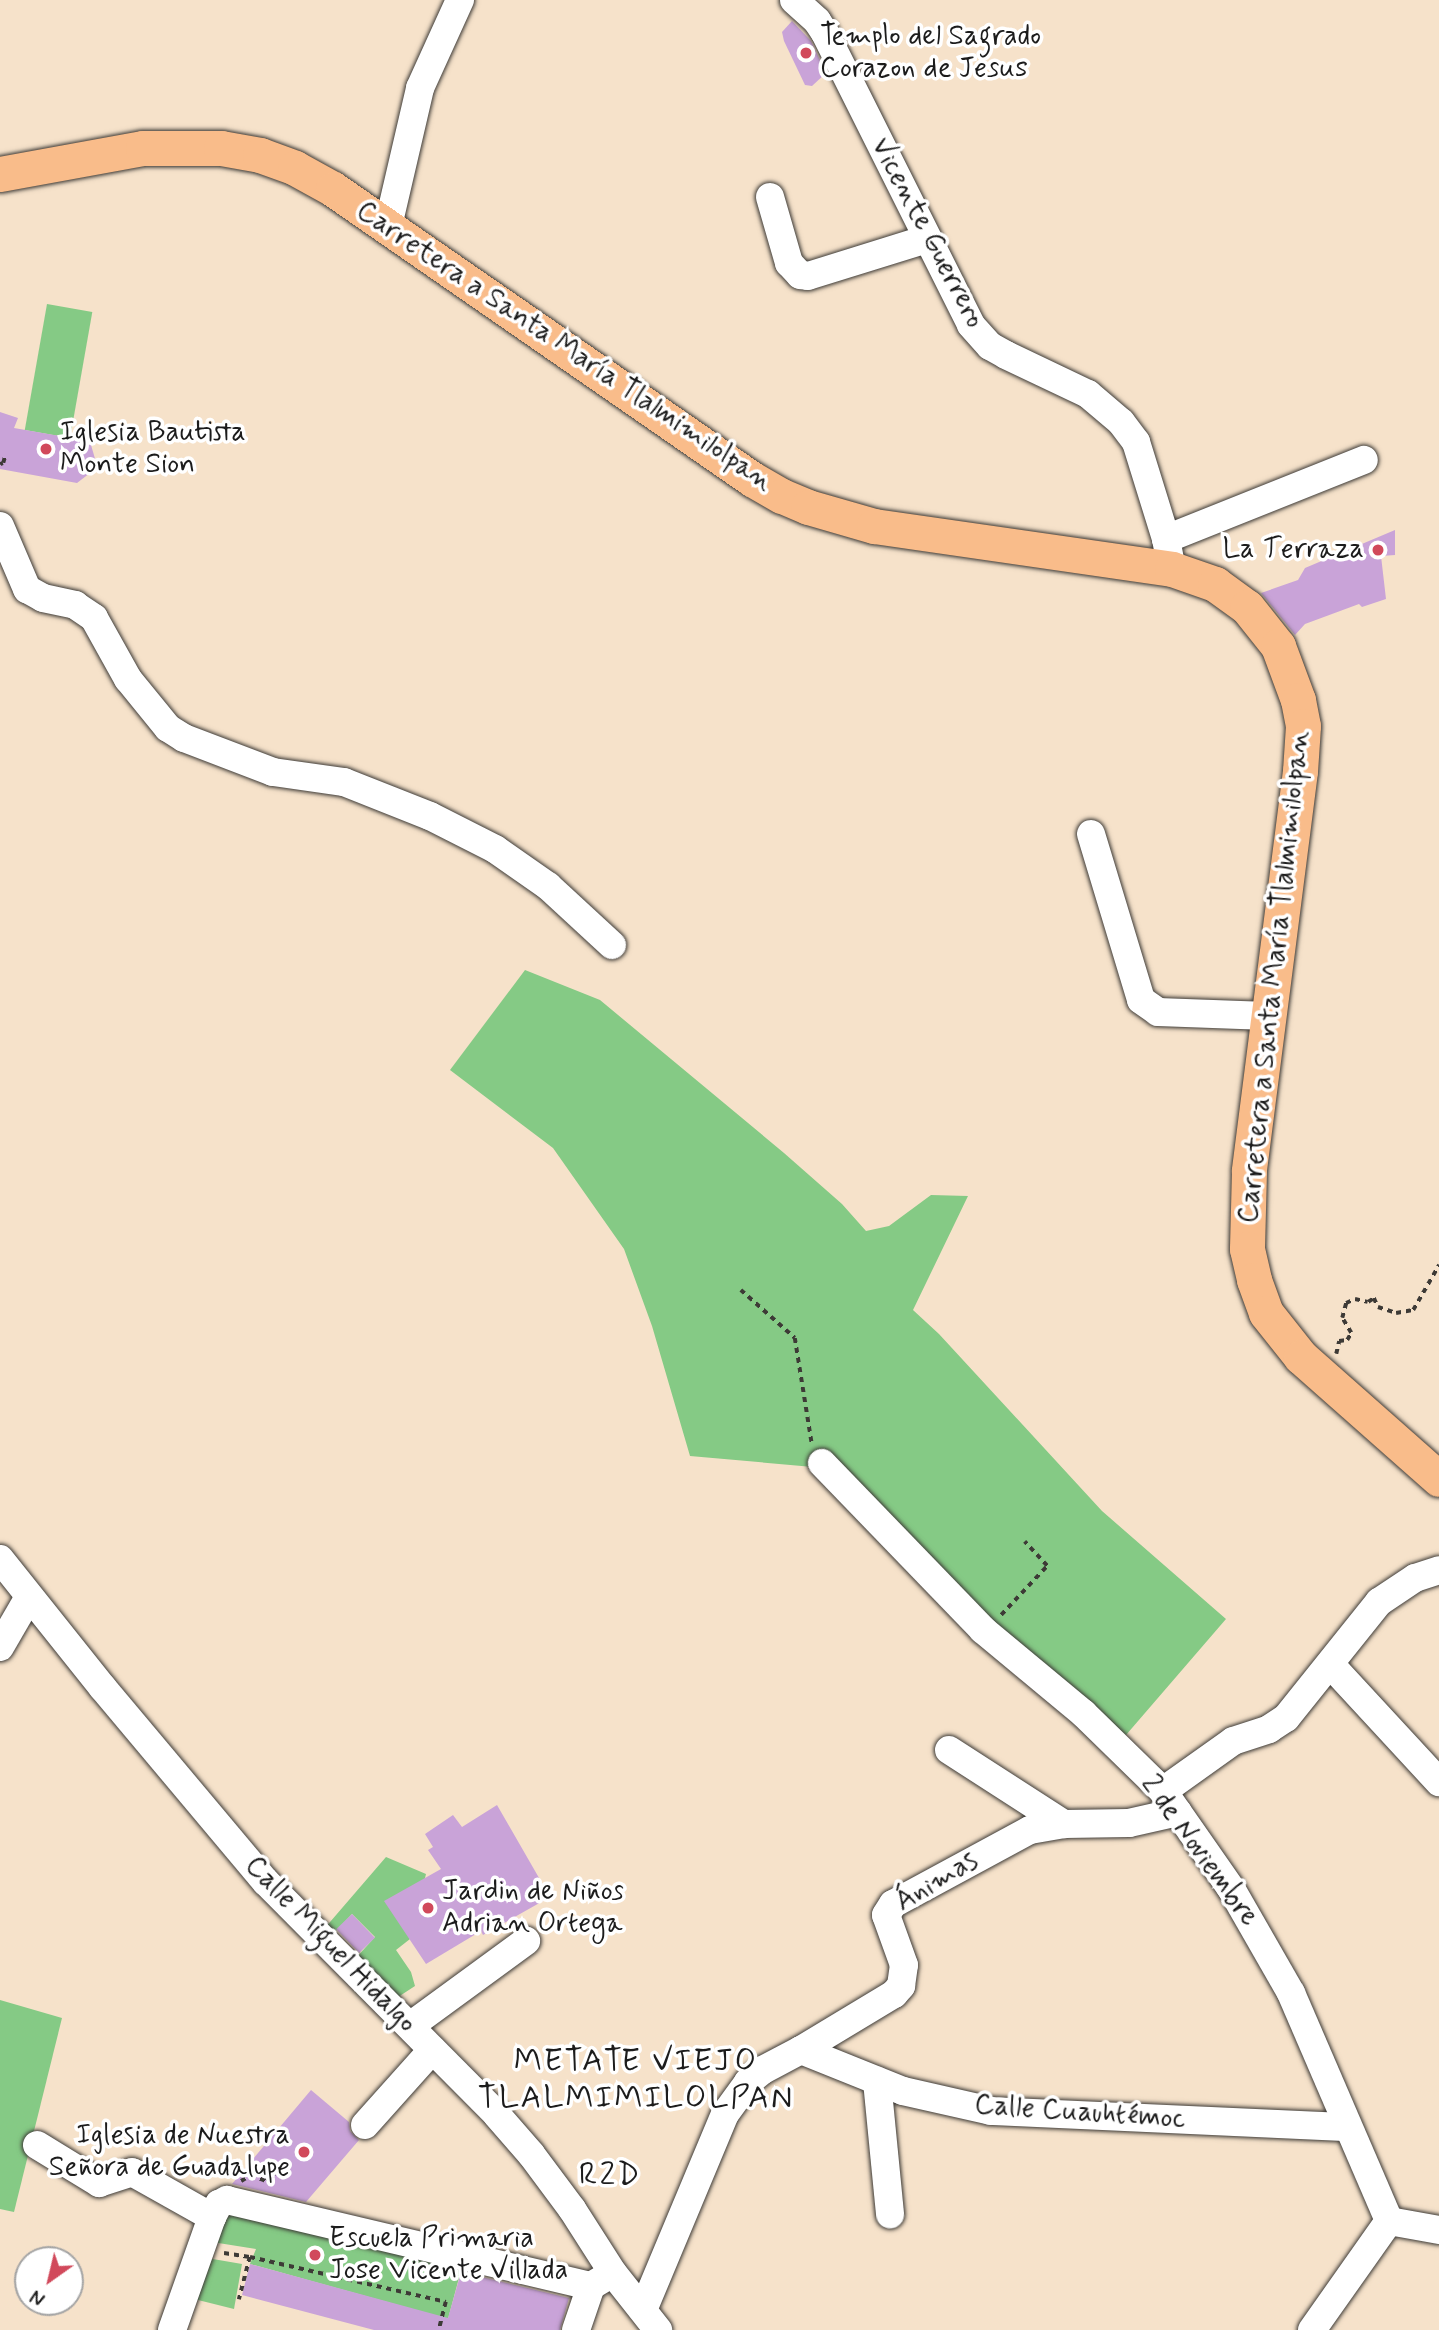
<!DOCTYPE html>
<meta charset="utf-8">
<style>
body{margin:0}
#map{position:relative;width:1439px;height:2330px;overflow:hidden;background:#f6e2ca;font-family:Mynerve,sans-serif}
div>[style]{position:absolute}
[style*='--x']{left:calc(var(--x)*1px);top:calc(var(--y)*1px);width:calc(var(--w)*1px);rotate:calc(var(--a)*1deg)}
.green>*{inset:0;background:#85ca85;transform-origin:0 0}
.building>*{inset:0;background:#c9a3d8;transform-origin:0 0}
.path>*{height:3.5px;margin-top:-1.75px;transform-origin:0;background:repeating-linear-gradient(90deg,#3d3a36 0 5px,transparent 0 10px)}
.roads{filter:drop-shadow(0 0 2px #3d3a36) drop-shadow(0 0 2px #3d3a36)}
.minor>*{height:28px;margin:-14px;padding:0 14px;transform-origin:14px;border-radius:14px;background:#fff}
.major>*{height:35px;margin:-17.5px;padding:0 17.5px;transform-origin:17.5px;border-radius:17.5px;background:#f9bc8a}
.dots>*{width:19px;height:19px;translate:-50% -50%;box-sizing:border-box;border:4px solid #fff;border-radius:50%}
span{translate:-50% -50%;white-space:nowrap;text-align:center;line-height:1.15;-webkit-text-stroke:7px #fff;paint-order:stroke}
.poi-label{font-size:28px;color:#1c1c1c}
.left{translate:0 -50%;text-align:left}
.right{translate:-100% -50%;text-align:right}
.street-label{font-size:28px;color:#1c1c1c}
.quarter-label{font-size:32px;color:#1c1c1c;letter-spacing:2px}
.north{position:absolute;left:14px;top:2246px;width:70px;height:70px;box-sizing:border-box;background:#fff;border:2px solid #a4a4a4;border-radius:50%;rotate:214deg;font-size:19px;font-weight:700;line-height:28px;text-align:center;color:#1c1c1c}
.north::after{content:'';display:block;margin:auto;width:24px;height:32px;background:#d1495b;clip-path:polygon(50% 0,100% 100%,50% 72%,0 100%)}
</style>
<div id="map">
<div class="green">
<div style="left:47px;top:304px;width:46px;height:128px;rotate:10deg"></div>
<div style="clip-path:polygon(525px 970px,600px 1000px,784px 1153px,842px 1204px,866px 1231px,889px 1226px,931px 1195px,968px 1196px,913px 1310px,939px 1334px,1102px 1511px,1226px 1619px,1126px 1735px,992px 1624px,813px 1467px,690px 1456px,652px 1326px,624px 1249px,553px 1148px,450px 1070px)"></div>
<div style="clip-path:polygon(386px 1857px,426px 1874px,410px 1939px,396px 1950px,411px 1972px,415px 1986px,392px 2001px,354px 1960px,375px 1937px,352px 1914px,331px 1936px,324px 1929px)"></div>
<div style="clip-path:polygon(0 2000px,62px 2018px,14px 2212px,0 2209px)"></div>
<div style="clip-path:polygon(225px 2212px,463px 2263px,448px 2319px,250px 2264px,256px 2249px,212px 2242px)"></div>
<div style="clip-path:polygon(207px 2258px,242px 2264px,234px 2309px,194px 2299px)"></div>
</div>
<div class="building">
<div style="clip-path:polygon(792px 21px,811px 41px,826px 73px,812px 86px,805px 85px,784px 41px,782px 32px)"></div>
<div style="clip-path:polygon(0 412px,18px 418px,14px 428px,77px 439px,91px 445px,96px 462px,90px 473px,77px 483px,0 469px)"></div>
<div style="clip-path:polygon(1395px 530px,1395px 555px,1381px 556px,1386px 599px,1362px 607px,1359px 604px,1305px 624px,1295px 635px,1261px 593px,1298px 580px,1305px 568px)"></div>
<div style="clip-path:polygon(497px 1805px,550px 1897px,483px 1935px,481px 1931px,426px 1964px,384px 1901px,441px 1869px,428px 1850px,433px 1847px,425px 1834px,453px 1815px,462px 1827px)"></div>
<div style="left:352px;top:1914px;width:33px;height:22px;rotate:46deg"></div>
<div style="clip-path:polygon(311px 2090px,349px 2122px,350px 2131px,359px 2140px,306px 2202px,232px 2184px)"></div>
<div style="clip-path:polygon(250px 2264px,448px 2318px,461px 2272px,569px 2298px,560px 2330px,374px 2330px,242px 2295px)"></div>
</div>
<div class="path">
<div style="--x:0;--y:464;--w:3;--a:-18"></div>
<div style="--x:3;--y:463;--w:7;--a:-74"></div>
<div style="--x:741;--y:1290;--w:72;--a:41.6"></div>
<div style="--x:795;--y:1338;--w:107;--a:80.9"></div>
<div style="--x:1336;--y:1354;--w:13;--a:-77"></div>
<div style="--x:1339;--y:1341;--w:8;--a:-7"></div>
<div style="--x:1347;--y:1340;--w:8;--a:-60"></div>
<div style="--x:1351;--y:1333;--w:17;--a:-121"></div>
<div style="--x:1342;--y:1318;--w:16;--a:-75"></div>
<div style="--x:1346;--y:1303;--w:10;--a:-24"></div>
<div style="--x:1355;--y:1299;--w:13;--a:13"></div>
<div style="--x:1368;--y:1302;--w:7;--a:-34"></div>
<div style="--x:1374;--y:1298;--w:10;--a:66"></div>
<div style="--x:1378;--y:1307;--w:19;--a:18"></div>
<div style="--x:1396;--y:1313;--w:17;--a:-10"></div>
<div style="--x:1413;--y:1310;--w:52;--a:-60"></div>
<div style="--x:1001;--y:1615;--w:67;--a:-46.8"></div>
<div style="--x:1047;--y:1566;--w:33;--a:-133"></div>
<div style="--x:241;--y:2181;--w:12;--a:-31"></div>
<div style="--x:251;--y:2175;--w:16;--a:22"></div>
<div style="--x:266;--y:2181;--w:15;--a:-42"></div>
<div style="--x:224;--y:2253;--w:26;--a:9"></div>
<div style="--x:250;--y:2257;--w:44;--a:104.3"></div>
<div style="--x:250;--y:2257;--w:201;--a:12.9"></div>
<div style="--x:446;--y:2302;--w:29;--a:104"></div>
</div>
<div class="roads">
<div class="minor">
<div style="--x:794;--y:0;--w:31;--a:42"></div>
<div style="--x:817;--y:21;--w:14;--a:56"></div>
<div style="--x:825;--y:33;--w:326;--a:63.4"></div>
<div style="--x:971;--y:325;--w:28;--a:48"></div>
<div style="--x:990;--y:346;--w:18;--a:29"></div>
<div style="--x:1006;--y:355;--w:91;--a:25.4"></div>
<div style="--x:1088;--y:394;--w:43;--a:40.3"></div>
<div style="--x:1121;--y:422;--w:25;--a:53"></div>
<div style="--x:1136;--y:442;--w:102;--a:72.8"></div>
<div style="--x:1166;--y:539;--w:31;--a:79"></div>
<div style="--x:770;--y:197;--w:69;--a:73.9"></div>
<div style="--x:789;--y:263;--w:16;--a:47"></div>
<div style="--x:800;--y:275;--w:8;--a:7"></div>
<div style="--x:808;--y:276;--w:125;--a:-17.3"></div>
<div style="--x:388;--y:226;--w:142;--a:-76.9"></div>
<div style="--x:420;--y:88;--w:97;--a:-65.6"></div>
<div style="--x:0;--y:526;--w:69;--a:66.8"></div>
<div style="--x:27;--y:589;--w:18;--a:29"></div>
<div style="--x:43;--y:598;--w:33;--a:12"></div>
<div style="--x:75;--y:605;--w:23;--a:34"></div>
<div style="--x:94;--y:618;--w:70;--a:60.9"></div>
<div style="--x:128;--y:679;--w:63;--a:50.8"></div>
<div style="--x:168;--y:728;--w:19;--a:32"></div>
<div style="--x:184;--y:738;--w:95;--a:20.9"></div>
<div style="--x:273;--y:772;--w:72;--a:8"></div>
<div style="--x:344;--y:782;--w:92;--a:21.6"></div>
<div style="--x:430;--y:816;--w:73;--a:26.9"></div>
<div style="--x:495;--y:849;--w:65;--a:34.9"></div>
<div style="--x:548;--y:886;--w:87;--a:42.7"></div>
<div style="--x:1166;--y:539;--w:213;--a:-21.8"></div>
<div style="--x:1091;--y:834;--w:173;--a:73.2"></div>
<div style="--x:1141;--y:1000;--w:21;--a:35"></div>
<div style="--x:1158;--y:1012;--w:110;--a:2.1"></div>
<div style="--x:822;--y:1463;--w:232;--a:46"></div>
<div style="--x:983;--y:1630;--w:130;--a:39.7"></div>
<div style="--x:1083;--y:1713;--w:112;--a:44.3"></div>
<div style="--x:1163;--y:1791;--w:121;--a:55.1"></div>
<div style="--x:1232;--y:1890;--w:119;--a:60.2"></div>
<div style="--x:1291;--y:1993;--w:248;--a:66.7"></div>
<div style="--x:0;--y:1559;--w:165;--a:51.4"></div>
<div style="--x:103;--y:1688;--w:253;--a:50"></div>
<div style="--x:266;--y:1882;--w:328;--a:45.2"></div>
<div style="--x:497;--y:2115;--w:52;--a:48.9"></div>
<div style="--x:531;--y:2154;--w:69;--a:53.3"></div>
<div style="--x:572;--y:2209;--w:76;--a:57.4"></div>
<div style="--x:613;--y:2273;--w:73;--a:51.7"></div>
<div style="--x:0;--y:1647;--w:58;--a:-59.9"></div>
<div style="--x:1330;--y:1664;--w:161;--a:47.3"></div>
<div style="--x:949;--y:1750;--w:137;--a:32.8"></div>
<div style="--x:1163;--y:1791;--w:86;--a:-35.5"></div>
<div style="--x:1233;--y:1741;--w:38;--a:-18"></div>
<div style="--x:1269;--y:1729;--w:20;--a:-33"></div>
<div style="--x:1286;--y:1718;--w:149;--a:-51.3"></div>
<div style="--x:1379;--y:1602;--w:43;--a:-33.7"></div>
<div style="--x:1415;--y:1578;--w:25;--a:-18"></div>
<div style="--x:410;--y:2026;--w:144;--a:-36.2"></div>
<div style="--x:801;--y:2050;--w:109;--a:-31.1"></div>
<div style="--x:894;--y:1994;--w:11;--a:-49"></div>
<div style="--x:901;--y:1986;--w:21;--a:-82"></div>
<div style="--x:904;--y:1965;--w:53;--a:-109.8"></div>
<div style="--x:886;--y:1915;--w:13;--a:-58"></div>
<div style="--x:893;--y:1904;--w:156;--a:-28.4"></div>
<div style="--x:1030;--y:1830;--w:35;--a:-10"></div>
<div style="--x:1064;--y:1824;--w:65;--a:-0.9"></div>
<div style="--x:1129;--y:1823;--w:50;--a:-12.7"></div>
<div style="--x:877;--y:2081;--w:134;--a:84.4"></div>
<div style="--x:365;--y:2125;--w:101;--a:-48.2"></div>
<div style="--x:37;--y:2145;--w:73;--a:31.5"></div>
<div style="--x:99;--y:2183;--w:35;--a:-18"></div>
<div style="--x:132;--y:2172;--w:92;--a:29.4"></div>
<div style="--x:1389;--y:2221;--w:51;--a:10.2"></div>
<div style="--x:643;--y:2310;--w:212;--a:-67.3"></div>
<div style="--x:725;--y:2114;--w:39;--a:-54"></div>
<div style="--x:748;--y:2082;--w:19;--a:-39"></div>
<div style="--x:763;--y:2070;--w:43;--a:-27.8"></div>
<div style="--x:801;--y:2050;--w:110;--a:21.9"></div>
<div style="--x:903;--y:2091;--w:90;--a:12.8"></div>
<div style="--x:991;--y:2111;--w:356;--a:2.6"></div>
<div style="--x:172;--y:2330;--w:120;--a:-70.5"></div>
<div style="--x:212;--y:2217;--w:15;--a:-62"></div>
<div style="--x:219;--y:2204;--w:9;--a:-27"></div>
<div style="--x:227;--y:2200;--w:374;--a:13.3"></div>
<div style="--x:576;--y:2330;--w:46;--a:-71.2"></div>
<div style="--x:591;--y:2286;--w:17;--a:-31"></div>
<div style="--x:1312;--y:2330;--w:133;--a:-54.8"></div>
</div>
<div class="major">
<div style="--x:0;--y:174;--w:145;--a:-10.3"></div>
<div style="--x:143;--y:148;--w:78;--a:0"></div>
<div style="--x:221;--y:148;--w:40;--a:10"></div>
<div style="--x:260;--y:155;--w:37;--a:20"></div>
<div style="--x:295;--y:168;--w:43;--a:28.9"></div>
<div style="--x:333;--y:189;--w:510;--a:34.69"></div>
<div style="--x:752;--y:479;--w:34;--a:30"></div>
<div style="--x:782;--y:496;--w:28;--a:23"></div>
<div style="--x:808;--y:507;--w:69;--a:16.1"></div>
<div style="--x:874;--y:526;--w:301;--a:8.2"></div>
<div style="--x:1172;--y:569;--w:46;--a:19.2"></div>
<div style="--x:1215;--y:584;--w:39;--a:36"></div>
<div style="--x:1247;--y:607;--w:50;--a:51.5"></div>
<div style="--x:1278;--y:646;--w:58;--a:69.7"></div>
<div style="--x:1298;--y:700;--w:26;--a:79"></div>
<div style="--x:1303;--y:726;--w:45;--a:93.8"></div>
<div style="--x:1300;--y:771;--w:403;--a:97.3"></div>
<div style="--x:1249;--y:1171;--w:78;--a:91.5"></div>
<div style="--x:1247;--y:1249;--w:32;--a:77"></div>
<div style="--x:1254;--y:1280;--w:35;--a:70"></div>
<div style="--x:1266;--y:1313;--w:56;--a:51.5"></div>
<div style="--x:1301;--y:1357;--w:184;--a:41.5"></div>
</div>
</div>
<div class="dots">
<div style="left:806px;top:53px;background:#d1495b"></div>
<div style="left:46px;top:449px;background:#d1495b"></div>
<div style="left:1378px;top:550px;background:#d1495b"></div>
<div style="left:428px;top:1908px;background:#d1495b"></div>
<div style="left:304px;top:2152px;background:#d1495b"></div>
<div style="left:315px;top:2255px;background:#d1495b"></div>
</div>
<div class="poi-label">
<span class="left" style="left:820px;top:53px">Templo del Sagrado<br>Corazon de Jesus</span>
<span class="left" style="left:60px;top:449px">Iglesia Bautista<br>Monte Sion</span>
<span class="right" style="left:1364px;top:550px">La Terraza</span>
<span class="left" style="left:442px;top:1908px">Jardin de Niños<br>Adrian Ortega</span>
<span class="right" style="left:290px;top:2152px">Iglesia de Nuestra<br>Señora de Guadalupe</span>
<span class="left" style="left:329px;top:2255px">Escuela Primaria<br>Jose Vicente Villada</span>
</div>
<div class="street-label">
<span style="left:927px;top:233px;rotate:62deg">Vicente Guerrero</span>
<span style="left:564px;top:347px;rotate:34deg">Carretera a Santa María Tlalmimilolpan</span>
<span style="left:1275px;top:977px;rotate:-84deg">Carretera a Santa María Tlalmimilolpan</span>
<span style="left:1199px;top:1851px;rotate:54deg">2 de Noviembre</span>
<span style="left:937px;top:1882px;rotate:-31deg">Ánimas</span>
<span style="left:330px;top:1945px;rotate:46deg">Calle Miguel Hidalgo</span>
<span style="left:1080px;top:2113px;rotate:4deg">Calle Cuauhtémoc</span>
</div>
<div class="quarter-label">
<span style="left:636px;top:2080px">METATE VIEJO<br>TLALMIMILOLPAN</span>
<span style="left:610px;top:2175px">R2D</span>
</div>
<div class="north">N</div>
</div>
